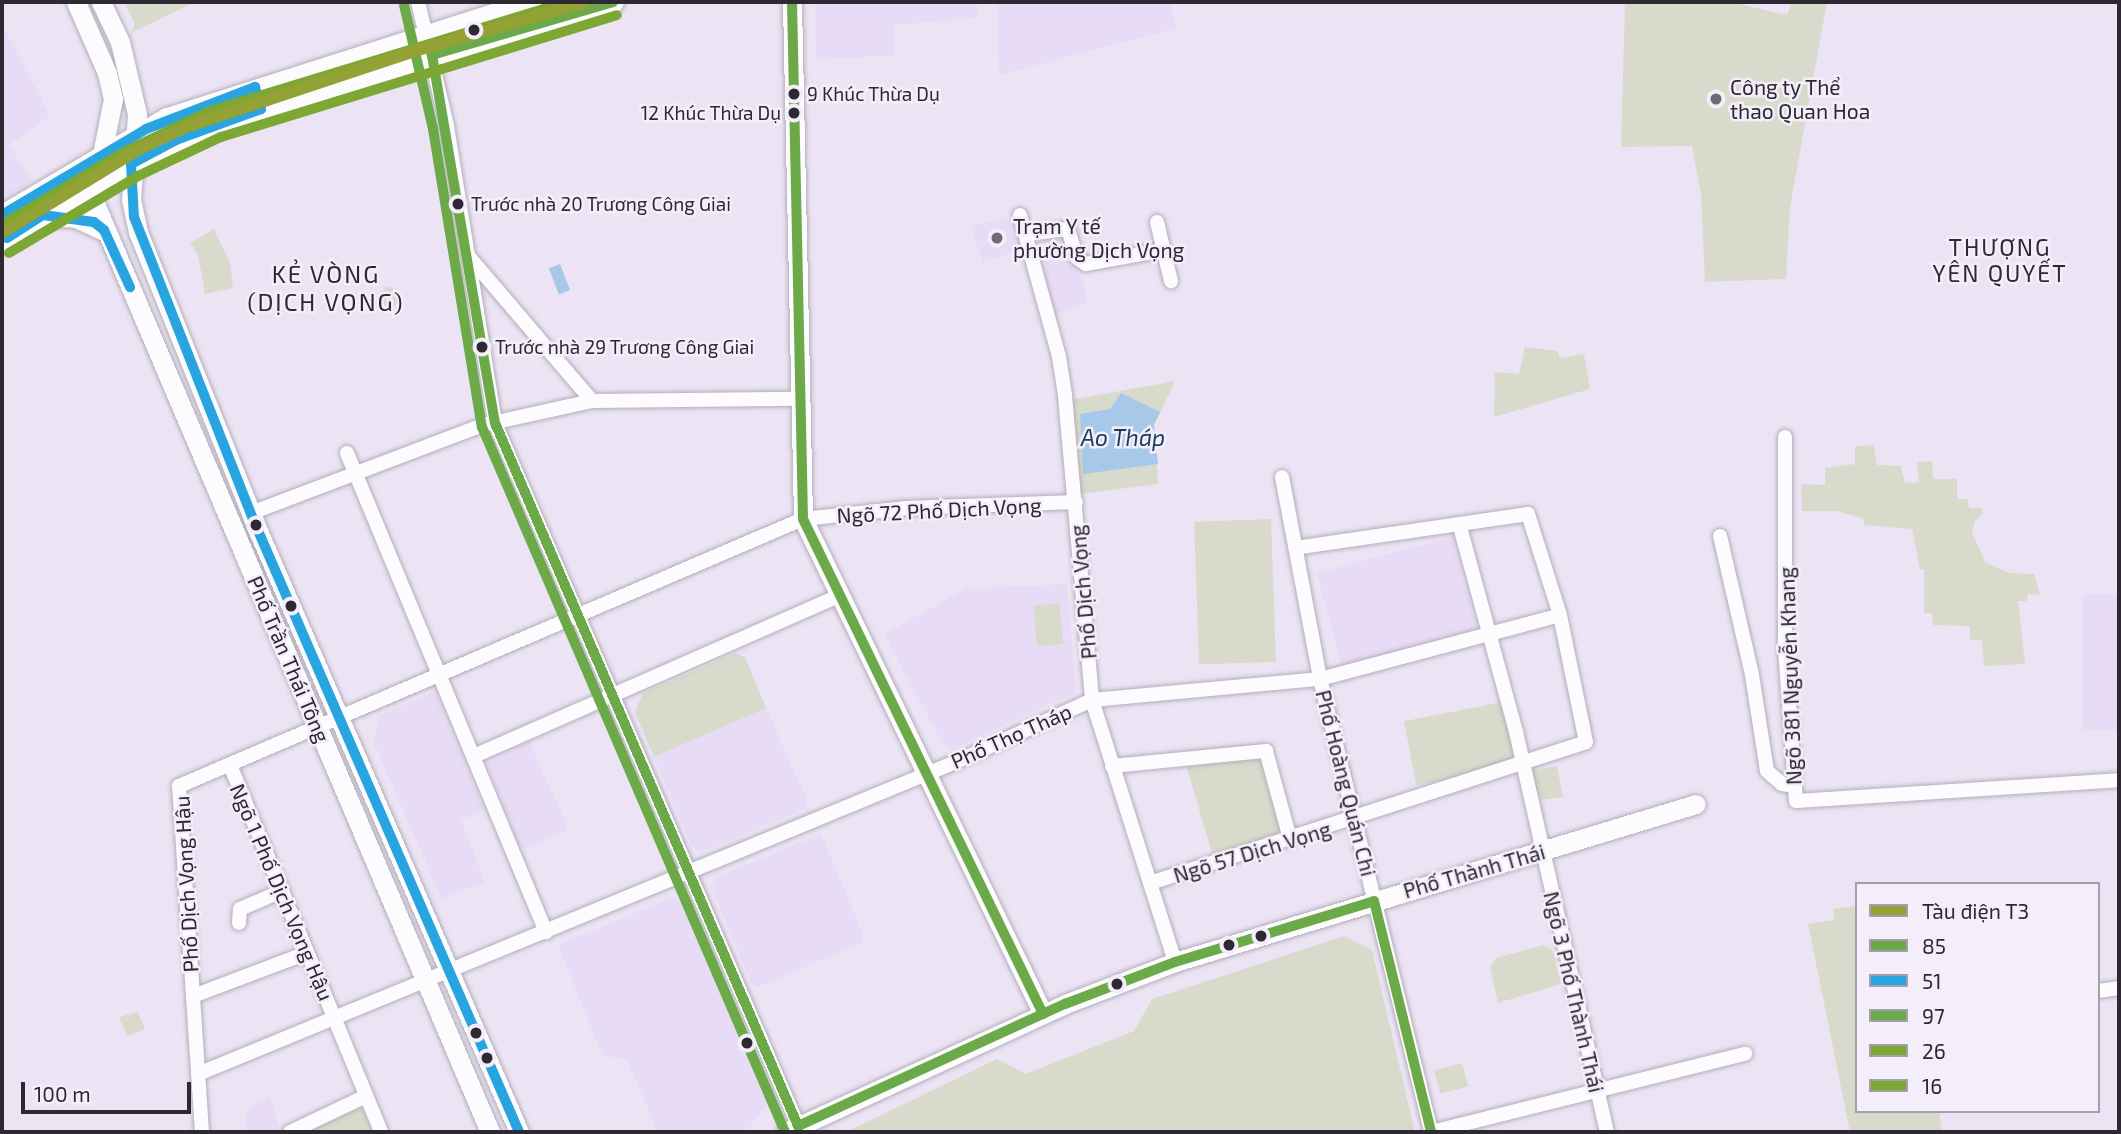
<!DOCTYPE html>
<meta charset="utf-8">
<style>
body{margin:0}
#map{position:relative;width:2121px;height:1134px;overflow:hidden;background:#ece4f4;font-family:"Exo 2",sans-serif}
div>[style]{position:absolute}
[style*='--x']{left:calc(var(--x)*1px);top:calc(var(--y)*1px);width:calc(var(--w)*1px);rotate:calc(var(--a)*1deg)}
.built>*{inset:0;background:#e8dbf6;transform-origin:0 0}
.green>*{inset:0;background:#d8dbcb;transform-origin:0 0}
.round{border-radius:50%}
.water>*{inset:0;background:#a7c8e8;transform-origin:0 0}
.roads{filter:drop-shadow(0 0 2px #b3aeba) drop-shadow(0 0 2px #b3aeba)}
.street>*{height:14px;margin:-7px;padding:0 7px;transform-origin:7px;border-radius:7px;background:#fcfbfd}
.secondary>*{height:19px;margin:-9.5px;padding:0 9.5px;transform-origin:9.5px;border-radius:9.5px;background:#fcfbfd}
.primary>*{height:21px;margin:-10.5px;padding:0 10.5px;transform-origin:10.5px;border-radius:10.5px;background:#fcfbfd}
.bus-1>*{height:10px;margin:-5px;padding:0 5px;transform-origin:5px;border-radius:5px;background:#6ba949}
.bus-2>*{height:10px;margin:-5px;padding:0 5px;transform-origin:5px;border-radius:5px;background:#28a4e0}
.bus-3>*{height:10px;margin:-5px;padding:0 5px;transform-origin:5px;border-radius:5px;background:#6ba949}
.bus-4>*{height:10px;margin:-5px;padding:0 5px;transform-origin:5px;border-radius:5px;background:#7ba732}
.bus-5>*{height:10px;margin:-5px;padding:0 5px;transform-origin:5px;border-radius:5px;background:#7ba732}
.metro-1>*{height:12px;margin:-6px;padding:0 6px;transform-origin:6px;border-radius:6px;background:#93a135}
.dots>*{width:19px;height:19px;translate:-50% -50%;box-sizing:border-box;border:4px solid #f4eefb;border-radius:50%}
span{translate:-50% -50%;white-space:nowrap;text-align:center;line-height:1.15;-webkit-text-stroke:5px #f4eefb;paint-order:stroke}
.bus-label{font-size:19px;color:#2e2833}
.left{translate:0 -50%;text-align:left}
.right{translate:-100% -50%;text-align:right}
.poi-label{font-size:21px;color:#2e2833}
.street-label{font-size:21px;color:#2e2833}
.neighbourhood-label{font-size:23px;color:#2e2833;letter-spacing:2px}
.water-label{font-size:23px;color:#173f5a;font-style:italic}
.quarter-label{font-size:24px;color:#2e2833;letter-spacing:2px}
.frame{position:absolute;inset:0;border:4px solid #2e2833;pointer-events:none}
.legend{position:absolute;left:1855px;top:882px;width:245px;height:231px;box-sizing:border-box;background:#f4eefb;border:2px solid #a59fab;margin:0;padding:9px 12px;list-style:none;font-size:21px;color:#2e2833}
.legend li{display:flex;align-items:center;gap:14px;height:35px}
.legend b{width:35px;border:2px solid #a59fab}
.scale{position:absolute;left:21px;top:1082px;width:170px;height:32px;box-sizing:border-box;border:4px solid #2e2833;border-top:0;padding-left:9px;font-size:21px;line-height:24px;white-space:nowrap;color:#2e2833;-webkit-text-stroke:5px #f4eefb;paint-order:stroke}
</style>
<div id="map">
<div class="built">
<div style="clip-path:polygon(815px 2px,977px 2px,978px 18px,893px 25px,895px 55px,816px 60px)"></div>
<div style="clip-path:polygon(998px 2px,1169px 2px,1177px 28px,999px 75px)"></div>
<div style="clip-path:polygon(2px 24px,50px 116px,9px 145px,33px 182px,2px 199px)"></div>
<div style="clip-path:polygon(1014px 217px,1023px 249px,983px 262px,970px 226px)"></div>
<div style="clip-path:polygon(1071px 220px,1087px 303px,1053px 316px,1027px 222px)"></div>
<div style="left:1452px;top:537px;width:100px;height:140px;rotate:75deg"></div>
<div style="clip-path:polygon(1067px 584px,1076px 692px,952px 749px,944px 746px,884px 634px,966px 589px)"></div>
<div style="left:2083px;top:594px;width:36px;height:136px"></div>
<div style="clip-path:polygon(435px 692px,484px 810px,461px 820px,485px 882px,442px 899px,374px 743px,378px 716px)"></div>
<div style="clip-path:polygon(766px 708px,807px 800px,804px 809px,702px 852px,692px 847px,654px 757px)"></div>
<div style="clip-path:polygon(529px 741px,567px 825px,565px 831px,525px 848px,520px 846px,487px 764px)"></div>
<div style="clip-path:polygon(821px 834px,863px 934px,860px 944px,758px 987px,752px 984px,711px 887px,716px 877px)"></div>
<div style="clip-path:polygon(672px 898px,684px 903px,769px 1102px,749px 1128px,740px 1132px,658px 1132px,627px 1060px,602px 1055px,558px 945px)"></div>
<div style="clip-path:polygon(270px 1097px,281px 1132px,246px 1132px,245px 1117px,253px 1104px)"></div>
</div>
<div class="green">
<div style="clip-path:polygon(124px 2px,195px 2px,131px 33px,135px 24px)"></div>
<div style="clip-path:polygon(1625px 2px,1730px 2px,1787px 15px,1792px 2px,1827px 2px,1790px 207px,1786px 279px,1705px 282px,1701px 195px,1692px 146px,1621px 147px)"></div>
<div style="clip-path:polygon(214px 229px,230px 263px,233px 288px,205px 294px,198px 255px,190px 243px)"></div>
<div class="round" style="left:380px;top:287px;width:20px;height:20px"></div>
<div style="clip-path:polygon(1525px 347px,1558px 351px,1560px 358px,1584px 354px,1590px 389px,1494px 417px,1495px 372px,1519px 374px)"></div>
<div style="clip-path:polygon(1175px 381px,1154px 426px,1158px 484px,1080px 494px,1070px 400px)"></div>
<div style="clip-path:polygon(1874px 445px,1877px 465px,1901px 466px,1905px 483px,1919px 482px,1917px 462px,1932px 461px,1933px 479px,1957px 479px,1957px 499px,1968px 499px,1969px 508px,1981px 508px,1983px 514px,1975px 521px,1972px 532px,1985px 562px,2009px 573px,2034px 574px,2040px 595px,2028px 594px,2027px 601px,2018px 601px,2025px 664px,1984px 666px,1982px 640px,1970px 640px,1970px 626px,1933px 625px,1932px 613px,1924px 613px,1924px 569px,1920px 569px,1912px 529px,1864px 525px,1863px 518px,1836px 511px,1802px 511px,1801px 484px,1825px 485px,1825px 468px,1855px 464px,1855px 446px)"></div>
<div style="left:1271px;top:519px;width:143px;height:77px;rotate:88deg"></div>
<div style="left:1059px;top:603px;width:41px;height:26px;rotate:84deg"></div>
<div style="clip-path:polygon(735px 653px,745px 657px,766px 708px,654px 757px,635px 712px,643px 693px)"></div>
<div style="left:1508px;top:701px;width:65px;height:106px;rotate:79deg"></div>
<div style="clip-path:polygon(1261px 749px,1290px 839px,1215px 863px,1184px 758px)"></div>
<div style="clip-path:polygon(1557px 766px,1563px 797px,1541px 800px,1530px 771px)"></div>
<div style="clip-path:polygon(1855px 906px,1857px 1111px,1939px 1111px,1942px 1132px,1850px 1132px,1808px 924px,1834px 920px,1833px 909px)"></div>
<div style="clip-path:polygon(1344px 936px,1372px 950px,1415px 1132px,846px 1132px,997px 1059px,1026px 1074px,1134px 1031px,1152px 999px)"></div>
<div style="clip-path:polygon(1543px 945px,1553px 951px,1561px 984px,1498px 1003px,1490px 967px,1496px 958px)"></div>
<div style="clip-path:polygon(138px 1012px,145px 1029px,127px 1036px,119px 1017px)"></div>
<div style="left:1462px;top:1063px;width:24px;height:29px;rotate:75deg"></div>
<div style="clip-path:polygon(356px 1109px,363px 1110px,373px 1132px,308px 1132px)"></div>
</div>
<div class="water">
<div style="left:560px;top:264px;width:28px;height:12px;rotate:69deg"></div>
<div style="clip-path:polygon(1121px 393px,1160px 412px,1154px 424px,1158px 464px,1083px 474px,1080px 414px,1110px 409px)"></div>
</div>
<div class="roads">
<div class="street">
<div style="--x:418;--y:2;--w:127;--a:76.8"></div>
<div style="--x:447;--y:126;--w:301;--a:80.8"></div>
<div style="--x:495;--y:423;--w:772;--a:66.66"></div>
<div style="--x:1020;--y:215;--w:147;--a:74.6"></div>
<div style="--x:1059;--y:357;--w:39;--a:81"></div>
<div style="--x:1065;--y:396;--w:305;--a:84.9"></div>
<div style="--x:1092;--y:700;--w:275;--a:72.4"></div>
<div style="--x:1157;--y:222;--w:61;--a:76.7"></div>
<div style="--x:1026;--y:234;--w:42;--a:-6.8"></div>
<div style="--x:1068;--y:229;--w:30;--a:73"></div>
<div style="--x:1077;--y:258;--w:11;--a:34"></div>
<div style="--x:1086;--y:264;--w:78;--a:-10.3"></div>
<div style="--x:470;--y:258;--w:188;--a:49.5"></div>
<div style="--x:1785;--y:437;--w:211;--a:90"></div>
<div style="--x:1785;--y:648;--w:153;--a:85.9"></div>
<div style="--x:1796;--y:801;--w:324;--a:-3.7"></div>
<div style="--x:347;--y:453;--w:519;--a:67.44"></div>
<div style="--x:1282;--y:477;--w:206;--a:79.3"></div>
<div style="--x:1320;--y:679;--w:466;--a:76.2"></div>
<div style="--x:251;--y:513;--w:248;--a:-20.8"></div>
<div style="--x:483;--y:425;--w:112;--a:-12.4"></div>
<div style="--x:592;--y:401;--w:207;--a:-0.6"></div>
<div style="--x:1460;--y:527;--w:213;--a:74.7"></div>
<div style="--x:1516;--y:732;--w:410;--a:77.2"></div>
<div style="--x:1720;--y:536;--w:143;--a:77"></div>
<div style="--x:1752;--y:675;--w:97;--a:81.1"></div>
<div style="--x:1767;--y:771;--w:20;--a:41"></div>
<div style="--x:1782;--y:784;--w:13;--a:9"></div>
<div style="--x:474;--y:756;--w:401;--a:-23.7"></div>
<div style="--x:230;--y:765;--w:397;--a:67.6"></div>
<div style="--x:1112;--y:766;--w:155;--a:-5.6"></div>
<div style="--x:1266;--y:751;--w:91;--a:74.7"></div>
<div style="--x:1150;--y:883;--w:458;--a:-17.9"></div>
<div style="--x:1586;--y:742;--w:130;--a:-101.6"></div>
<div style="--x:1560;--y:615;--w:106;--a:-107.6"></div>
<div style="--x:1528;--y:514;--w:235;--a:171.7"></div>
<div style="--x:239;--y:923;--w:14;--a:-86"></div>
<div style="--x:240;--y:909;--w:46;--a:-23.2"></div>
<div style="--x:2098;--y:991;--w:21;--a:-8"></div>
<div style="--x:193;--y:996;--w:122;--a:-20.7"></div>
<div style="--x:198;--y:1074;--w:822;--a:-22.38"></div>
<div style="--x:958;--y:761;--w:147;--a:-24.5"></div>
<div style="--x:1092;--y:700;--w:229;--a:-5.3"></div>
<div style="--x:1320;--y:679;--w:248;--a:-14.9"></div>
<div style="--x:202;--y:1132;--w:347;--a:-93.8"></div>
<div style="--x:179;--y:786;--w:679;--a:-23.17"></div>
<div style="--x:803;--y:519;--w:104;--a:-6.1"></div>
<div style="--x:906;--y:508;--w:170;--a:-2"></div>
<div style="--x:290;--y:1132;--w:84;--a:-25.3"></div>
<div style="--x:1431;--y:1132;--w:324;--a:-14"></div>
</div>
<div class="secondary">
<div style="--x:76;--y:2;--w:77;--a:66.4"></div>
<div style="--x:107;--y:73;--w:27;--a:77"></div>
<div style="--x:113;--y:99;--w:102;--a:101.3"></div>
<div style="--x:93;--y:199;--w:1014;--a:66.95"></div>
<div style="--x:101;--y:2;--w:44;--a:64.6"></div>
<div style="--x:120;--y:42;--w:74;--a:76.7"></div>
<div style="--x:137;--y:114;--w:85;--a:94"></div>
<div style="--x:131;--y:199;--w:34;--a:78"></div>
<div style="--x:138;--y:232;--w:317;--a:68.1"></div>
<div style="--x:256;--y:526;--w:661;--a:66.54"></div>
<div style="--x:792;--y:2;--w:517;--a:88.78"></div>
<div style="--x:803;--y:519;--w:550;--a:64.13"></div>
<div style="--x:786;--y:1132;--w:307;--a:-24.6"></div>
<div style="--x:1065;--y:1004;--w:118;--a:-20.9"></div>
<div style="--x:1175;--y:962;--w:544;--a:-16.87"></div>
</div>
<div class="primary">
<div style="--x:2;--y:215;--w:191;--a:-30.5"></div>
<div style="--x:167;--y:118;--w:382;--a:-17.7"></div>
<div style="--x:43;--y:215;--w:33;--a:3"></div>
<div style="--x:76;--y:217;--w:31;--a:25"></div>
<div style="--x:2;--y:241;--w:150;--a:-30.8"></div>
<div style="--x:131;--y:164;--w:94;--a:-25.2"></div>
<div style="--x:216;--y:124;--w:415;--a:-17.1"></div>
</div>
</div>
<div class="bus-1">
<div style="--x:613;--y:2;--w:189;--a:163.7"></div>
<div style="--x:432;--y:55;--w:373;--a:80.3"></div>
<div style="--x:495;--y:423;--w:766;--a:66.68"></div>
<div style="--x:798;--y:1126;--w:294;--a:-24.6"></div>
<div style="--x:1065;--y:1004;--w:118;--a:-20.9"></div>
<div style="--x:1175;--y:962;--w:208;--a:-17"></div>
<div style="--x:792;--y:2;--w:517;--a:88.78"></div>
<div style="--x:803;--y:519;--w:550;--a:64.13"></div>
<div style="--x:1374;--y:901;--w:238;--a:76.1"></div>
</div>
<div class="bus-2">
<div style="--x:2;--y:215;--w:168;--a:-30.8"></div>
<div style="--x:146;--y:129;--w:117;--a:-21.1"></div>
<div style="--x:255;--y:87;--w:23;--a:75"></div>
<div style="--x:261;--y:109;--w:90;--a:160"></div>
<div style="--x:176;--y:140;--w:51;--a:151.9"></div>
<div style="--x:131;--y:164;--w:53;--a:86.8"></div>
<div style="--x:134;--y:217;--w:332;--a:68.5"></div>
<div style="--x:256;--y:526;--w:661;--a:66.54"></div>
<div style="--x:7;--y:238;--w:43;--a:-32.6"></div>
<div style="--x:43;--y:215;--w:51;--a:7.8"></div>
<div style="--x:94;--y:222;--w:13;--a:39"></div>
<div style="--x:104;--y:230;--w:63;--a:65.5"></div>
</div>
<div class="bus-3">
<div style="--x:404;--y:5;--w:127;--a:76.8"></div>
<div style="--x:433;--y:129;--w:302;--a:80.7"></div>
<div style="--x:482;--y:427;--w:767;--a:66.74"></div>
</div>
<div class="bus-4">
<div style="--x:9;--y:253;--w:150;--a:-30.8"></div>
<div style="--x:138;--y:176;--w:92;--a:-25.2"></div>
<div style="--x:221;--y:137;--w:414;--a:-17.1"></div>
</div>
<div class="bus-5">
<div style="--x:2;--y:225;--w:142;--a:-30.9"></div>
<div style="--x:124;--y:152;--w:95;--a:-25.5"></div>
<div style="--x:210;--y:111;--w:372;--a:-17"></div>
</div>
<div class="metro-1">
<div style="--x:2;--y:233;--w:161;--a:-31.5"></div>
<div style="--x:139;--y:149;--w:52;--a:-25.1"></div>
<div style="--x:186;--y:127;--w:244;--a:-18.4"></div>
<div style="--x:418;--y:50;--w:174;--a:-16"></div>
</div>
<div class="dots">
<div style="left:474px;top:30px;background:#2e2833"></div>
<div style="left:794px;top:94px;background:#2e2833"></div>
<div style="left:1716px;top:99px;background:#706a77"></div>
<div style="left:794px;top:113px;background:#2e2833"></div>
<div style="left:458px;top:204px;background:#2e2833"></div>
<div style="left:997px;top:238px;background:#706a77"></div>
<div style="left:482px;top:347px;background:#2e2833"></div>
<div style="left:256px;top:525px;background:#2e2833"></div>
<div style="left:291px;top:606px;background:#2e2833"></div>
<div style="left:1261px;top:936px;background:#2e2833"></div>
<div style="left:1229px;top:945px;background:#2e2833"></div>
<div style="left:1117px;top:984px;background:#2e2833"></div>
<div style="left:476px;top:1033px;background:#2e2833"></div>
<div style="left:747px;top:1043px;background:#2e2833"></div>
<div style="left:487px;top:1058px;background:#2e2833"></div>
</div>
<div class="bus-label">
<span class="left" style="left:807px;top:94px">9 Khúc Thừa Dụ</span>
<span class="right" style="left:781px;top:113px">12 Khúc Thừa Dụ</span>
<span class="left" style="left:471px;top:204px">Trước nhà 20 Trương Công Giai</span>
<span class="left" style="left:495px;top:347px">Trước nhà 29 Trương Công Giai</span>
</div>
<div class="poi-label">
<span class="left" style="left:1730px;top:99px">Công ty Thể<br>thao Quan Hoa</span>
<span class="left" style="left:1013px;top:238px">Trạm Y tế<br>phường Dịch Vọng</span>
</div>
<div class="street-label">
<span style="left:939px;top:510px;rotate:-3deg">Ngõ 72 Phố Dịch Vọng</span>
<span style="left:1083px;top:592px;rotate:-95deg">Phố Dịch Vọng</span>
<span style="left:289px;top:659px;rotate:67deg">Phố Trần Thái Tông</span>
<span style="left:1790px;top:676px;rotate:-92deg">Ngõ 381 Nguyễn Khang</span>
<span style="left:1011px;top:736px;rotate:-24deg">Phố Thọ Tháp</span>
<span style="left:1346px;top:783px;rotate:76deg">Phố Hoàng Quán Chi</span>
<span style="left:1252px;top:852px;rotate:-17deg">Ngõ 57 Dịch Vọng</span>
<span style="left:1474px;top:871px;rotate:-16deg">Phố Thành Thái</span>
<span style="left:186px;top:884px;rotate:-93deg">Phố Dịch Vọng Hậu</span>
<span style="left:282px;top:892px;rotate:67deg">Ngõ 1 Phố Dịch Vọng Hậu</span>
<span style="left:1574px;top:992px;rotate:77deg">Ngõ 3 Phố Thành Thái</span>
</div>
<div class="neighbourhood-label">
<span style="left:2000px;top:260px">THƯỢNG<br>YÊN QUYẾT</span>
</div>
<div class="water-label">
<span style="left:1123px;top:437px">Ao Tháp</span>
</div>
<div class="quarter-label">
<span style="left:326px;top:288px">KẺ VÒNG<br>(DỊCH VỌNG)</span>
</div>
<div class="frame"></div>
<ul class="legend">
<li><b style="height:9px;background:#93a135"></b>Tàu điện T3</li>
<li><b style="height:9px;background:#6ba949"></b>85</li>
<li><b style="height:9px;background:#28a4e0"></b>51</li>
<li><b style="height:9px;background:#6ba949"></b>97</li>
<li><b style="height:9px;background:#7ba732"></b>26</li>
<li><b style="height:9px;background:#7ba732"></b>16</li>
</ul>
<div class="scale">100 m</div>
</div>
